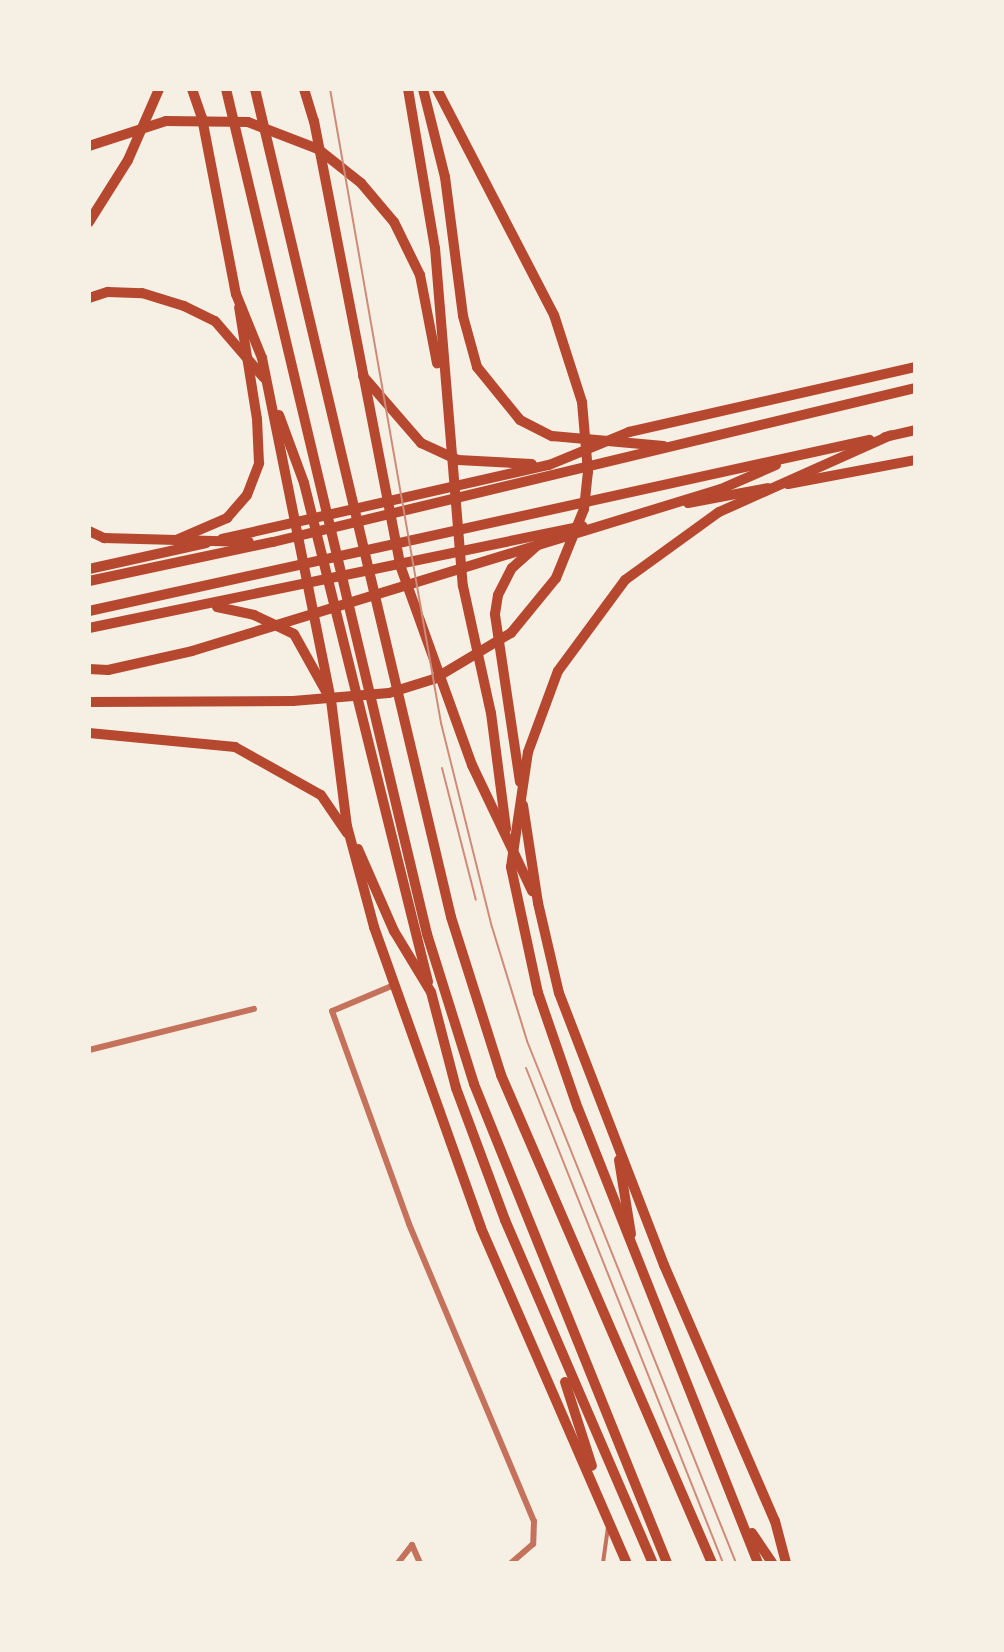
<!DOCTYPE html>
<style>
body{margin:0}
#map{position:relative;width:1004px;height:1652px;overflow:hidden;background:#f6efe4;font-family:Quicksand,sans-serif}
div>[style]{position:absolute}
[style*='--x']{left:calc(var(--x)*1px);top:calc(var(--y)*1px);width:calc(var(--w)*1px);rotate:calc(var(--a)*1deg)}
.service>*{height:3.5px;margin:-1.75px;padding:0 1.75px;transform-origin:1.75px;border-radius:1.75px;background:#c5725c}
.minor>*{height:6px;margin:-3px;padding:0 3px;transform-origin:3px;border-radius:3px;background:#c5725c}
.primary>*{height:10px;margin:-5px;padding:0 5px;transform-origin:5px;border-radius:5px;background:#b5482f}
.trunk>*{height:10px;margin:-5px;padding:0 5px;transform-origin:5px;border-radius:5px;background:#b5482f}
.tram>*{height:2px;margin:-1px;padding:0 1px;transform-origin:1px;border-radius:1px;background:#cf8b77}
span{translate:-50% -50%;white-space:nowrap;text-align:center;line-height:1.15;-webkit-text-stroke:5px #f6efe4;paint-order:stroke}
.frame{position:absolute;inset:0;border:91px solid #f6efe4;pointer-events:none}
</style>
<div id="map">
<div class="service">
<div style="--x:603;--y:1563;--w:36;--a:-82"></div>
</div>
<div class="minor">
<div style="--x:394;--y:985;--w:67;--a:157.2"></div>
<div style="--x:332;--y:1011;--w:226;--a:70.1"></div>
<div style="--x:409;--y:1224;--w:322;--a:67.2"></div>
<div style="--x:534;--y:1521;--w:23;--a:92"></div>
<div style="--x:533;--y:1544;--w:29;--a:139"></div>
<div style="--x:89;--y:1050;--w:170;--a:-14"></div>
<div style="--x:398;--y:1563;--w:23;--a:-52"></div>
<div style="--x:412;--y:1545;--w:20;--a:66"></div>
</div>
<div class="primary">
<div style="--x:363;--y:376;--w:89;--a:49.1"></div>
<div style="--x:421;--y:443;--w:41;--a:24.7"></div>
<div style="--x:458;--y:460;--w:74;--a:3.1"></div>
<div style="--x:788;--y:484;--w:129;--a:-10.7"></div>
<div style="--x:688;--y:503;--w:81;--a:-10.6"></div>
<div style="--x:222;--y:539;--w:335;--a:-12.8"></div>
<div style="--x:549;--y:465;--w:87;--a:-22.4"></div>
<div style="--x:629;--y:432;--w:293;--a:-12.8"></div>
<div style="--x:176;--y:540;--w:56;--a:-23.3"></div>
<div style="--x:227;--y:518;--w:30;--a:-49"></div>
<div style="--x:247;--y:495;--w:34;--a:-69"></div>
<div style="--x:259;--y:463;--w:44;--a:-92.6"></div>
<div style="--x:257;--y:419;--w:113;--a:-99.1"></div>
<div style="--x:89;--y:569;--w:120;--a:-12.5"></div>
<div style="--x:217;--y:607;--w:38;--a:12"></div>
<div style="--x:254;--y:615;--w:44;--a:25.4"></div>
<div style="--x:294;--y:634;--w:70;--a:60.9"></div>
<div style="--x:89;--y:628;--w:504;--a:-11.67"></div>
</div>
<div class="trunk">
<div style="--x:192;--y:89;--w:31;--a:71"></div>
<div style="--x:202;--y:118;--w:179;--a:79.1"></div>
<div style="--x:236;--y:294;--w:69;--a:67.9"></div>
<div style="--x:262;--y:358;--w:349;--a:78.6"></div>
<div style="--x:331;--y:700;--w:127;--a:82.8"></div>
<div style="--x:347;--y:826;--w:105;--a:75"></div>
<div style="--x:374;--y:927;--w:319;--a:70.4"></div>
<div style="--x:481;--y:1228;--w:365;--a:66.5"></div>
<div style="--x:226;--y:89;--w:869;--a:76.62"></div>
<div style="--x:427;--y:934;--w:157;--a:72.6"></div>
<div style="--x:474;--y:1084;--w:516;--a:68.05"></div>
<div style="--x:255;--y:89;--w:851;--a:76.68"></div>
<div style="--x:451;--y:917;--w:166;--a:72.4"></div>
<div style="--x:501;--y:1075;--w:532;--a:66.62"></div>
<div style="--x:304;--y:89;--w:34;--a:73"></div>
<div style="--x:314;--y:121;--w:452;--a:79"></div>
<div style="--x:400;--y:565;--w:213;--a:70.2"></div>
<div style="--x:472;--y:765;--w:140;--a:64.5"></div>
<div style="--x:408;--y:89;--w:161;--a:80.4"></div>
<div style="--x:435;--y:248;--w:339;--a:85.3"></div>
<div style="--x:463;--y:586;--w:130;--a:77.6"></div>
<div style="--x:491;--y:713;--w:117;--a:82.6"></div>
<div style="--x:423;--y:89;--w:91;--a:76"></div>
<div style="--x:445;--y:177;--w:140;--a:82.6"></div>
<div style="--x:463;--y:316;--w:53;--a:74.6"></div>
<div style="--x:477;--y:367;--w:68;--a:50.9"></div>
<div style="--x:520;--y:420;--w:36;--a:27"></div>
<div style="--x:552;--y:436;--w:112;--a:5.1"></div>
<div style="--x:89;--y:146;--w:81;--a:-18"></div>
<div style="--x:166;--y:121;--w:82;--a:0.7"></div>
<div style="--x:248;--y:122;--w:75;--a:21.1"></div>
<div style="--x:318;--y:149;--w:55;--a:38.3"></div>
<div style="--x:361;--y:183;--w:51;--a:49.8"></div>
<div style="--x:394;--y:222;--w:59;--a:63.9"></div>
<div style="--x:420;--y:275;--w:90;--a:79.1"></div>
<div style="--x:89;--y:222;--w:73;--a:-57.8"></div>
<div style="--x:128;--y:160;--w:77;--a:-66.4"></div>
<div style="--x:89;--y:298;--w:20;--a:-18"></div>
<div style="--x:108;--y:292;--w:34;--a:2"></div>
<div style="--x:142;--y:293;--w:44;--a:17.2"></div>
<div style="--x:184;--y:306;--w:34;--a:26"></div>
<div style="--x:215;--y:321;--w:75;--a:49.3"></div>
<div style="--x:279;--y:415;--w:72;--a:69.8"></div>
<div style="--x:304;--y:483;--w:514;--a:76.04"></div>
<div style="--x:885;--y:437;--w:31;--a:-13"></div>
<div style="--x:89;--y:531;--w:17;--a:25"></div>
<div style="--x:104;--y:538;--w:145;--a:1.6"></div>
<div style="--x:89;--y:581;--w:188;--a:-12"></div>
<div style="--x:273;--y:542;--w:660;--a:-13.49"></div>
<div style="--x:89;--y:611;--w:799;--a:-12.37"></div>
<div style="--x:89;--y:669;--w:19;--a:3"></div>
<div style="--x:108;--y:670;--w:86;--a:-12.7"></div>
<div style="--x:192;--y:651;--w:553;--a:-17.03"></div>
<div style="--x:721;--y:489;--w:60;--a:-23.6"></div>
<div style="--x:89;--y:702;--w:204;--a:-0.3"></div>
<div style="--x:293;--y:701;--w:96;--a:-4.8"></div>
<div style="--x:389;--y:693;--w:47;--a:-17.3"></div>
<div style="--x:434;--y:679;--w:90;--a:-30.9"></div>
<div style="--x:511;--y:633;--w:71;--a:-50.7"></div>
<div style="--x:556;--y:578;--w:74;--a:-67.9"></div>
<div style="--x:584;--y:509;--w:37;--a:-84"></div>
<div style="--x:588;--y:472;--w:70;--a:-94.9"></div>
<div style="--x:582;--y:402;--w:91;--a:-107.8"></div>
<div style="--x:554;--y:315;--w:254;--a:-117.4"></div>
<div style="--x:89;--y:733;--w:147;--a:5.5"></div>
<div style="--x:235;--y:747;--w:98;--a:29.2"></div>
<div style="--x:321;--y:795;--w:46;--a:55.6"></div>
<div style="--x:520;--y:782;--w:170;--a:-98.5"></div>
<div style="--x:495;--y:614;--w:19;--a:-81"></div>
<div style="--x:498;--y:595;--w:30;--a:-63"></div>
<div style="--x:512;--y:568;--w:51;--a:-41.8"></div>
<div style="--x:523;--y:805;--w:99;--a:81.3"></div>
<div style="--x:538;--y:903;--w:92;--a:76.9"></div>
<div style="--x:559;--y:993;--w:292;--a:68.9"></div>
<div style="--x:664;--y:1265;--w:279;--a:66.6"></div>
<div style="--x:775;--y:1521;--w:43;--a:75.3"></div>
<div style="--x:358;--y:849;--w:90;--a:66.3"></div>
<div style="--x:394;--y:931;--w:71;--a:58.8"></div>
<div style="--x:431;--y:992;--w:99;--a:75.4"></div>
<div style="--x:456;--y:1088;--w:141;--a:69.6"></div>
<div style="--x:505;--y:1220;--w:374;--a:66.7"></div>
<div style="--x:619;--y:1160;--w:75;--a:80.8"></div>
<div style="--x:565;--y:1382;--w:88;--a:72.2"></div>
<div style="--x:752;--y:1533;--w:36;--a:56"></div>
<div style="--x:758;--y:1563;--w:488;--a:-111.6"></div>
<div style="--x:578;--y:1109;--w:123;--a:-109"></div>
<div style="--x:538;--y:993;--w:129;--a:-102.1"></div>
<div style="--x:511;--y:867;--w:116;--a:-81.6"></div>
<div style="--x:528;--y:752;--w:86;--a:-69.7"></div>
<div style="--x:558;--y:671;--w:113;--a:-53.6"></div>
<div style="--x:625;--y:580;--w:116;--a:-35.9"></div>
<div style="--x:719;--y:512;--w:188;--a:-24.1"></div>
</div>
<div class="tram">
<div style="--x:330;--y:89;--w:644;--a:80.07"></div>
<div style="--x:441;--y:723;--w:210;--a:76"></div>
<div style="--x:492;--y:927;--w:119;--a:72.9"></div>
<div style="--x:527;--y:1041;--w:562;--a:68.18"></div>
<div style="--x:442;--y:768;--w:136;--a:75.6"></div>
<div style="--x:526;--y:1068;--w:533;--a:68.3"></div>
</div>
<div class="frame"></div>
</div>
